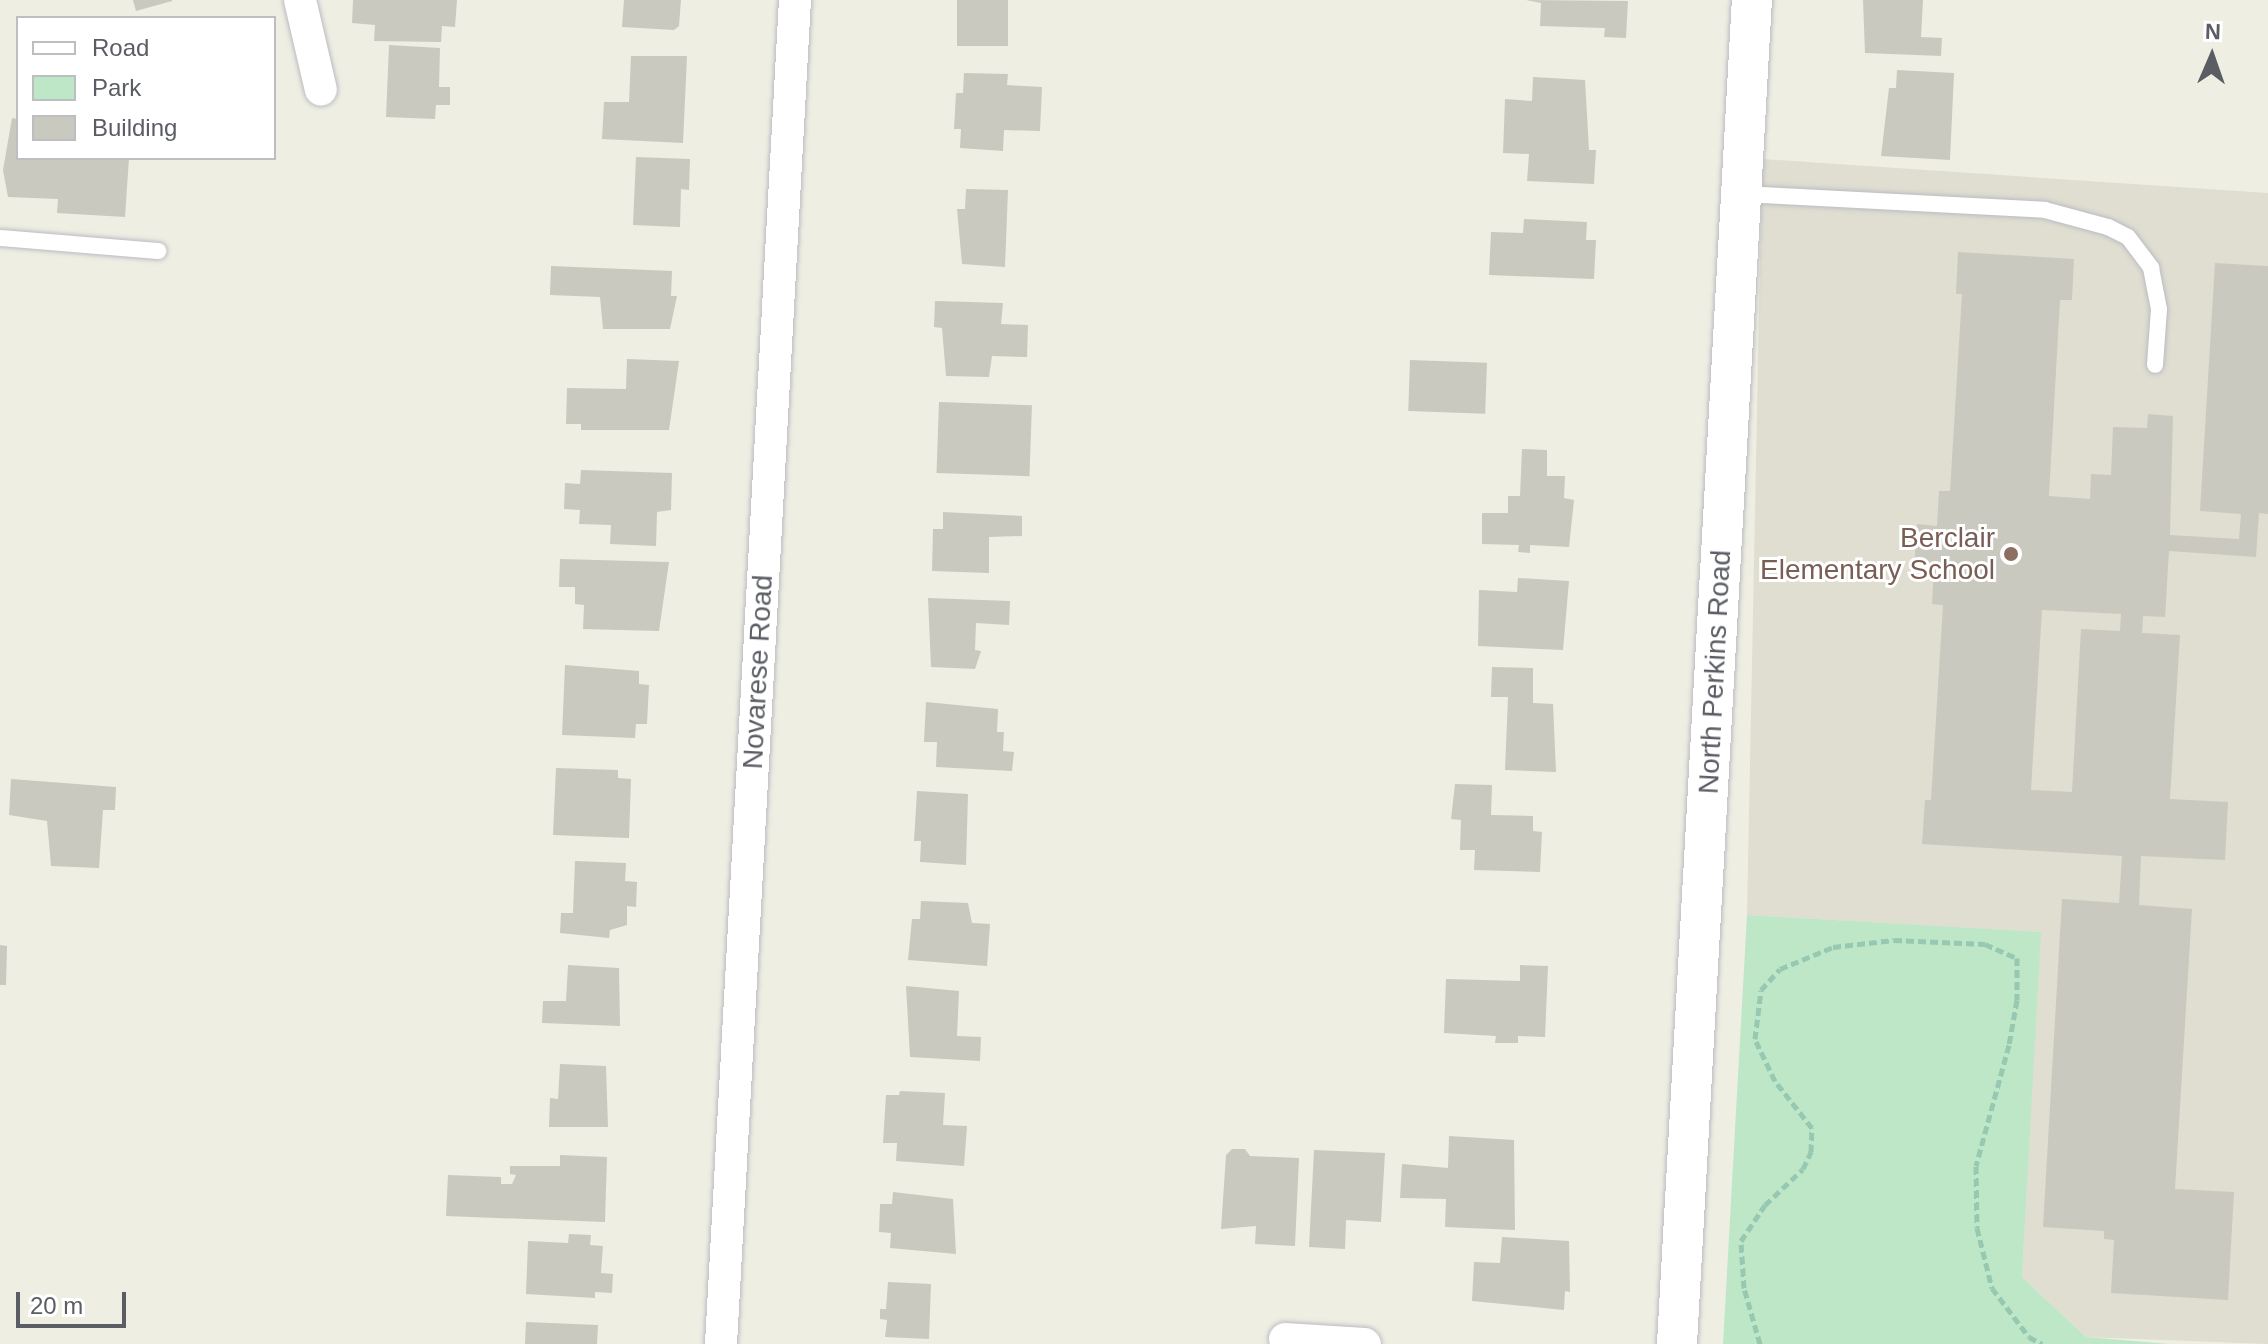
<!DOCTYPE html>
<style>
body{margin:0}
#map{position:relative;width:2268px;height:1344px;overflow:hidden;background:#eeeee3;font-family:Helvetica,sans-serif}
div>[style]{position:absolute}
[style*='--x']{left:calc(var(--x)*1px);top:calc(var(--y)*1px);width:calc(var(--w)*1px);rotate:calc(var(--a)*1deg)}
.education>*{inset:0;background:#dfded1}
.green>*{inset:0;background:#bee7c8}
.building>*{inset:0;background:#c9c9bf;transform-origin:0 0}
.path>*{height:5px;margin-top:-2.5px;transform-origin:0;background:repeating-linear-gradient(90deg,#97c8b1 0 8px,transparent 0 12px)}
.roads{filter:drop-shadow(0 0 2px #bbbbc2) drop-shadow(0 0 2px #bbbbc2)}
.service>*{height:16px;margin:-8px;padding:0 8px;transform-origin:8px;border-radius:8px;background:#fff}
.minor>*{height:32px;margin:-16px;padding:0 16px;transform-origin:16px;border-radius:16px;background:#fff}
.tertiary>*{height:40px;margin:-20px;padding:0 20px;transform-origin:20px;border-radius:20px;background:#fff}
.dots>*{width:22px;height:22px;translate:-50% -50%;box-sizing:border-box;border:4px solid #fff;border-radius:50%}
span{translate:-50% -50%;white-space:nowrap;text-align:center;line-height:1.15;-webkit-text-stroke:6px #fff;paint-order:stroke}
.education-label{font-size:28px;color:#785e54}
.right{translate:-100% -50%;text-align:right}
.street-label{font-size:28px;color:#5b5d64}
.legend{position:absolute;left:16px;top:16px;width:260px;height:144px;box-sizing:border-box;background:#fff;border:2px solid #bdbec1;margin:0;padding:10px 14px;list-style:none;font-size:24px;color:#5b5d64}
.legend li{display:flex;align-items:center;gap:16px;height:40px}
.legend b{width:40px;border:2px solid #bdbec1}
.north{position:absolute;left:2172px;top:16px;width:80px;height:80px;-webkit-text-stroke:6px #fff;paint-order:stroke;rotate:2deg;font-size:22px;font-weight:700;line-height:32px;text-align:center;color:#5b5d64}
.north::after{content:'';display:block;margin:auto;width:28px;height:36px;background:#5b5d64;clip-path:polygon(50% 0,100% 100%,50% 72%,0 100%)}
.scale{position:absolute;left:16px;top:1292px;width:110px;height:36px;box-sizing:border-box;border:4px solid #5b5d64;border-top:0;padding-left:10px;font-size:24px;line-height:28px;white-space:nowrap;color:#5b5d64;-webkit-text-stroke:6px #fff;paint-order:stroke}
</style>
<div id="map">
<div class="education">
<div style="clip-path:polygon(1762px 159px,2268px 193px,2268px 1344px,2086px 1337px,2022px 1277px,2040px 932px,1747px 915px)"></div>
</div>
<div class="green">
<div style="clip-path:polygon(1747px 915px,2041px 932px,2022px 1277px,2086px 1337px,2169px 1344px,1723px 1344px)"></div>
</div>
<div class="building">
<div style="clip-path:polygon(133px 0,172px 0,172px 1px,136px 11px)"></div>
<div style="clip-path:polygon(353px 0,457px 0,455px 27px,442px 26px,441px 42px,374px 41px,375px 25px,352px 23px)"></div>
<div style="clip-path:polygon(624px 0,681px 0,679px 26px,674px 30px,622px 27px)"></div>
<div style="left:957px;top:0;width:51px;height:46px"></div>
<div style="clip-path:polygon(1526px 0,1628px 1px,1626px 38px,1604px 37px,1605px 28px,1540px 26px,1541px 3px)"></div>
<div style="clip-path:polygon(1863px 0,1923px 0,1921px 37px,1942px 38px,1941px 56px,1865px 53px)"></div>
<div style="clip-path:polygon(389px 45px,440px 48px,439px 87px,450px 87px,450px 105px,436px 105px,435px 119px,386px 117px)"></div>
<div style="clip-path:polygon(631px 56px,687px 56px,683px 143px,602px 139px,604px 102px,629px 102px)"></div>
<div style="clip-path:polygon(1897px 70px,1954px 73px,1950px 160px,1881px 156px,1889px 88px,1896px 88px)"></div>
<div style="clip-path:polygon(964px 73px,1008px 74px,1007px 85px,1042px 87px,1040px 131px,1004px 130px,1003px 151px,960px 148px,961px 129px,954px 129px,956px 93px,963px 93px)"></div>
<div style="clip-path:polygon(1533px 77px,1585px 80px,1589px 150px,1596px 150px,1594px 184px,1527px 181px,1529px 154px,1503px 153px,1505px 99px,1532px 101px)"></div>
<div style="clip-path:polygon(12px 118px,18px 119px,18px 158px,129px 158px,125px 217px,57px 213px,58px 199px,8px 197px,3px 170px)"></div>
<div style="clip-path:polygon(636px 157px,690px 159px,689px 190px,681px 189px,680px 227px,633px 225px)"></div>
<div style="clip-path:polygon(966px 189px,1008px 190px,1005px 267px,962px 264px,957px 209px,965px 209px)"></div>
<div style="clip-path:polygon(1524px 219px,1587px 222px,1586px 240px,1596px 240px,1594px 279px,1489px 275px,1491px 232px,1523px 233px)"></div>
<div style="clip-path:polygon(evenodd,1958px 252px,2074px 259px,2072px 300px,2060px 300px,2049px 496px,2090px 499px,2091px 474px,2111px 475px,2113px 427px,2147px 428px,2148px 414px,2173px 416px,2170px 535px,2239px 539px,2241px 514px,2200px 511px,2215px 263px,2268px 266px,2268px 514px,2259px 513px,2256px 557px,2169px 551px,2165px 617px,2143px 616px,2142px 633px,2180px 635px,2170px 799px,2228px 802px,2225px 860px,2141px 856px,2139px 905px,2192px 909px,2175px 1189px,2234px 1192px,2228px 1300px,2111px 1293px,2114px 1240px,2104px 1239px,2104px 1231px,2043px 1227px,2062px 899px,2119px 903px,2122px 856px,1922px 844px,1925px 800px,1931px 800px,1943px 605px,1932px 604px,1934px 570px,1914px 569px,1917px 524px,1937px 526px,1939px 491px,1950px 491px,1962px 294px,1956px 294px,1958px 252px,2042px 610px,2121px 614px,2120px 631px,2081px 629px,2072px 792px,2031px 790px,2042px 610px)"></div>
<div style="clip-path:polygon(551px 266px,672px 271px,671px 296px,677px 296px,670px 329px,603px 329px,600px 297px,550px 295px)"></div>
<div style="clip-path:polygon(935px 301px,1003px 303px,1001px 324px,1028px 325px,1027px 357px,992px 356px,989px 377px,946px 376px,942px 328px,934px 327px)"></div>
<div style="clip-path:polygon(627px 359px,679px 361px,669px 430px,581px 430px,581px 424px,566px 424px,567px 388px,626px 389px)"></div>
<div style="left:1410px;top:360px;width:77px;height:51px;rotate:2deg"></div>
<div style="left:939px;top:402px;width:93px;height:71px;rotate:2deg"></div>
<div style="clip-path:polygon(1522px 449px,1547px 450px,1547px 476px,1565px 476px,1564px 498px,1574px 500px,1569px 547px,1530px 545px,1530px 553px,1518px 552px,1519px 545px,1482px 544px,1482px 513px,1508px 513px,1508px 496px,1520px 496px)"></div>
<div style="clip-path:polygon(581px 470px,672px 473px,671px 510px,657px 512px,656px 546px,610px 544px,611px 525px,579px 524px,580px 510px,564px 509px,565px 483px,580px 484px)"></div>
<div style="clip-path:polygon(943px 512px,1022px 516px,1022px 536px,989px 537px,989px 573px,932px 571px,933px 529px,943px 529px)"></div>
<div style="clip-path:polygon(560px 559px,669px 562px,659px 631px,583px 629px,584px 605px,575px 604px,575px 587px,559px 587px)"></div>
<div style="clip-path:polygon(1518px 578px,1569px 581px,1563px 650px,1478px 646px,1479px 590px,1517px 592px)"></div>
<div style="clip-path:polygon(928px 598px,1010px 601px,1009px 625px,976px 623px,975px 650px,981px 651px,975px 669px,931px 667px)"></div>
<div style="clip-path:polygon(565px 665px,639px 671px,639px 684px,649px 685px,647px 724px,636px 724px,635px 738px,562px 735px)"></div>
<div style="clip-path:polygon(1492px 667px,1533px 668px,1533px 703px,1553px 704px,1556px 772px,1505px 770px,1508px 697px,1491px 697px)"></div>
<div style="clip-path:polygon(926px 702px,998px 709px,997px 732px,1004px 732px,1003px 751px,1014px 752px,1012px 771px,936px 767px,937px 742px,924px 742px)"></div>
<div style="clip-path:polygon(556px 768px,618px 770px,618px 778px,631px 779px,629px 838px,553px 835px)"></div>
<div style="clip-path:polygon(11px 779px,116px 787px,115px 810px,103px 810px,99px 868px,51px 866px,47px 821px,9px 815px)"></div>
<div style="clip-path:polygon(1455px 784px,1492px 785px,1491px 815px,1533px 816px,1533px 831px,1542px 832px,1540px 872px,1474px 870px,1475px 850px,1460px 850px,1461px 820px,1451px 819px)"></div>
<div style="clip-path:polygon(917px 791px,968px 794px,966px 865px,920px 862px,921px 841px,914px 841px)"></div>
<div style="clip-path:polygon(575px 861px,626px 863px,625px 881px,637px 882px,636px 907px,627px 906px,627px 925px,610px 930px,609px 938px,560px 933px,561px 913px,573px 913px)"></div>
<div style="clip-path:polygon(921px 901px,968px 903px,972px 923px,990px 924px,987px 966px,908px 960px,912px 919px,920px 919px)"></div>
<div style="clip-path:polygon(0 945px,7px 946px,6px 985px,0 985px)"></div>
<div style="clip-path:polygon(568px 965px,619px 968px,620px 1026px,542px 1023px,543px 1001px,566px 1001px)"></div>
<div style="clip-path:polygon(1520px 965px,1548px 966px,1545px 1037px,1518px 1036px,1518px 1043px,1495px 1043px,1496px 1036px,1444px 1033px,1446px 979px,1520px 981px)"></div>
<div style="clip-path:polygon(906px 986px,959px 991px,957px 1036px,981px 1037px,980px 1061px,910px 1057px)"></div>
<div style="clip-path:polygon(560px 1064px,606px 1066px,608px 1127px,549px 1127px,550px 1098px,558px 1099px)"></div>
<div style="clip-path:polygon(900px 1091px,945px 1093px,943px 1125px,967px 1126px,964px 1166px,896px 1161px,897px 1143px,883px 1143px,886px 1095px,899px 1095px)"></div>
<div style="clip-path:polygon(1449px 1136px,1514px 1140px,1515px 1230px,1445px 1227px,1446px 1199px,1400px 1198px,1402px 1164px,1448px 1168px)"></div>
<div style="clip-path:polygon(1232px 1149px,1245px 1149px,1250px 1156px,1299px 1158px,1295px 1246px,1255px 1244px,1256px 1226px,1221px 1229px,1226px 1155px)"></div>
<div style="clip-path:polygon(1314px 1150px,1385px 1153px,1381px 1222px,1346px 1220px,1345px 1249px,1309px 1247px)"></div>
<div style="clip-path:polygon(560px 1155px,607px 1157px,605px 1222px,446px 1216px,448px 1175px,501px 1177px,501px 1184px,512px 1184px,516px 1175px,510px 1174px,510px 1166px,560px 1166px)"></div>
<div style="clip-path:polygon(893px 1192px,953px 1199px,956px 1254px,890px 1248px,891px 1233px,879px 1232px,880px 1204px,892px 1204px)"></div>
<div style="clip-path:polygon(569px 1234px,591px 1235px,590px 1245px,603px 1246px,601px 1273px,613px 1274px,612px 1293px,595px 1292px,595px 1298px,526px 1294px,528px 1241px,568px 1243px)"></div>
<div style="clip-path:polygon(1502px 1237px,1569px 1241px,1570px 1292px,1565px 1291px,1564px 1310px,1472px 1301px,1474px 1262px,1500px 1263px)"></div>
<div style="clip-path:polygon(888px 1282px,931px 1284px,929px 1339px,885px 1337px,887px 1320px,880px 1319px,880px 1309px,886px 1309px)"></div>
<div style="clip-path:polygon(526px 1322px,598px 1325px,597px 1344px,525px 1344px)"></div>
</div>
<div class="path">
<div style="--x:1760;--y:1344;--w:58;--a:-105.9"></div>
<div style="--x:1744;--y:1288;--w:47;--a:-93.7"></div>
<div style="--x:1741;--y:1241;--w:43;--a:-56.3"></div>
<div style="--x:1765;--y:1205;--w:52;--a:-43.5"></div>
<div style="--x:1803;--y:1169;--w:19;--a:-65"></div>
<div style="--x:1811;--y:1152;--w:24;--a:-88"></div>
<div style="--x:1812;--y:1128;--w:60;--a:-128.2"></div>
<div style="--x:1775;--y:1081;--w:47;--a:-115.5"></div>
<div style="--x:1755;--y:1039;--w:49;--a:-83"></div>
<div style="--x:1761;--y:990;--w:28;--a:-48"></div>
<div style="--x:1780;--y:969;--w:57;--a:-22.5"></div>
<div style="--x:1833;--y:947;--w:61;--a:-6.5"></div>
<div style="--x:1894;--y:940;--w:91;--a:2.5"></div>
<div style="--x:1985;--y:944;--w:35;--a:24"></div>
<div style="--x:2017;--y:958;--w:42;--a:90"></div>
<div style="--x:2017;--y:1000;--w:46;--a:100.1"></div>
<div style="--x:2009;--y:1045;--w:125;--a:105.3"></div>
<div style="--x:1976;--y:1166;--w:62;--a:89.1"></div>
<div style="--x:1977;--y:1228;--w:62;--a:76"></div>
<div style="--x:1992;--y:1288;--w:61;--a:52.9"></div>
<div style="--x:2029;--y:1337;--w:15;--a:28"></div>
</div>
<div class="roads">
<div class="service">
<div style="--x:1743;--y:194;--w:302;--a:3"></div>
<div style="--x:2045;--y:210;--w:65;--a:15.1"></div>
<div style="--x:2108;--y:227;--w:22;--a:27"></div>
<div style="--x:2128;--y:237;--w:39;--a:53"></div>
<div style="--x:2151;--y:268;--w:42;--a:79"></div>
<div style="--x:2159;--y:309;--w:56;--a:94.1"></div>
<div style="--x:0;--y:238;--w:159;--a:4.7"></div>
</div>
<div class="minor">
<div style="--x:300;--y:0;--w:92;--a:76.9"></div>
<div style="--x:1285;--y:1339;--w:80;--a:3.6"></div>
<div style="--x:721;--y:1344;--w:1346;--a:-86.85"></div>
</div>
<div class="tertiary">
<div style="--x:1677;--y:1344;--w:1346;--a:-86.81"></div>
</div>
</div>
<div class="dots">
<div style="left:2011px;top:554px;background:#8d6e63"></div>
</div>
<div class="education-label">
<span class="right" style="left:1995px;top:554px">Berclair<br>Elementary School</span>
</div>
<div class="street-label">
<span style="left:758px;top:672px;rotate:-87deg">Novarese Road</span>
<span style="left:1715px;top:672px;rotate:-87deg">North Perkins Road</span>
</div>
<ul class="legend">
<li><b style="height:10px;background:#fff"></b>Road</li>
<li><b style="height:22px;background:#bee7c8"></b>Park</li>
<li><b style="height:22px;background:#c9c9bf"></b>Building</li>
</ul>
<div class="north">N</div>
<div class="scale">20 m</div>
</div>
